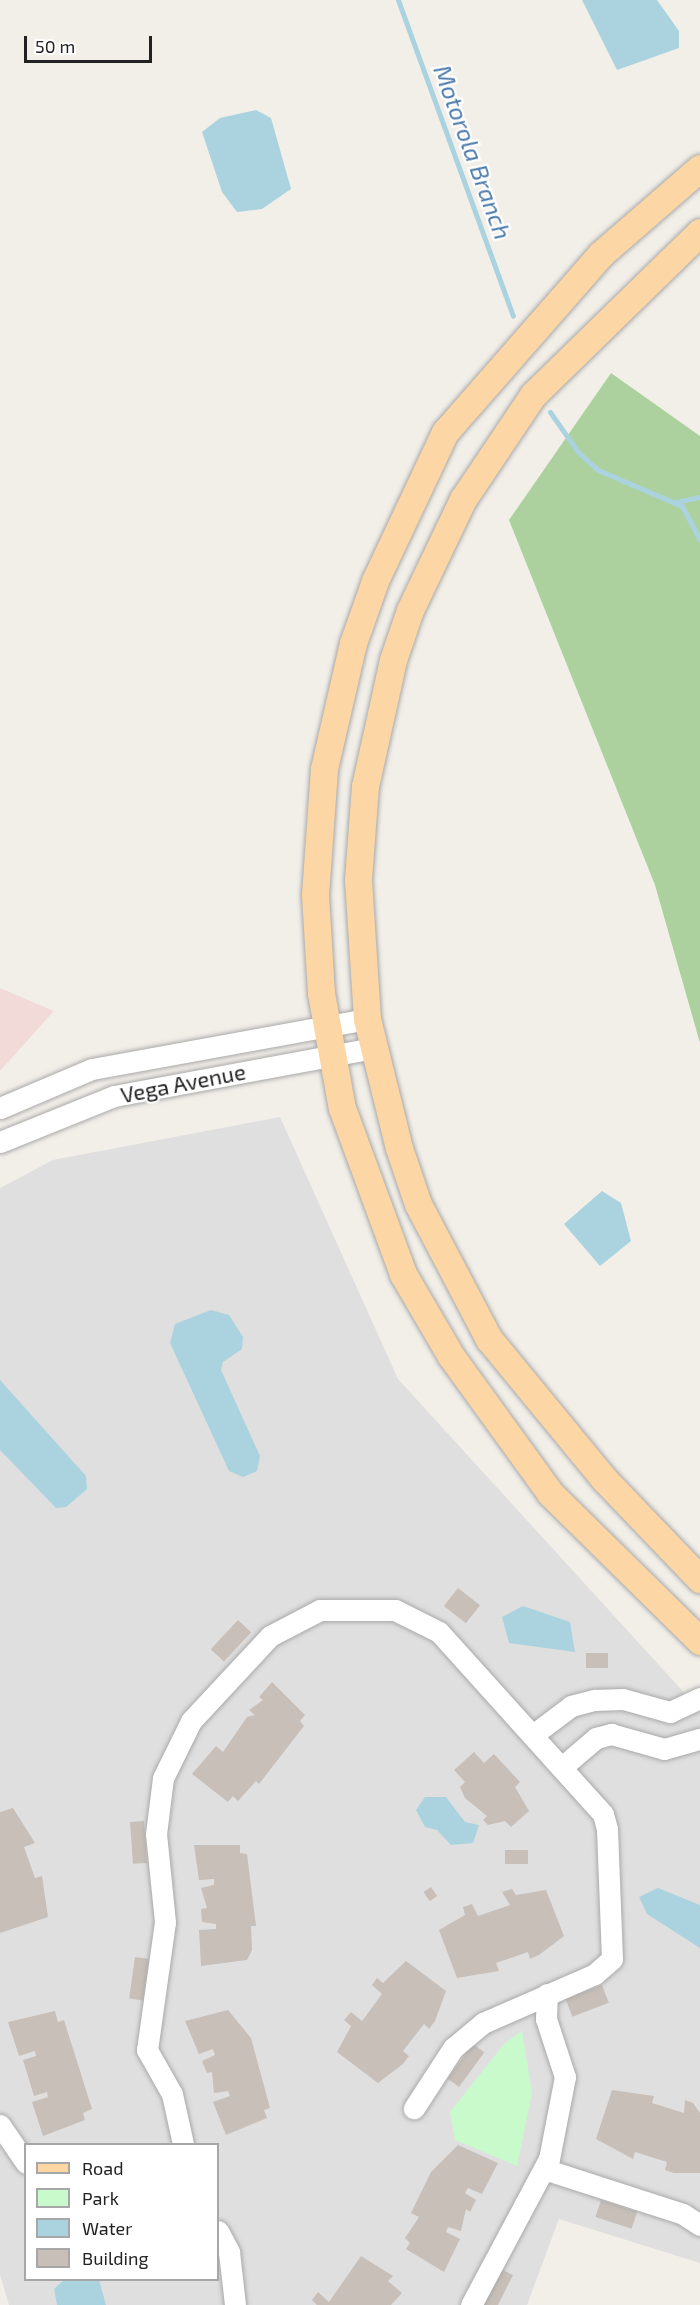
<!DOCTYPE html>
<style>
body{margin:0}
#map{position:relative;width:700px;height:2305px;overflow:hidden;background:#f2efe9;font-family:"Exo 2",sans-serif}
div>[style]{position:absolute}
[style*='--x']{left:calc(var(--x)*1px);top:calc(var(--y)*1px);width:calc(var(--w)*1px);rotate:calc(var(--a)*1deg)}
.residential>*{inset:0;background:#e0dfdf}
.commercial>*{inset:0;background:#f2dad9}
.forest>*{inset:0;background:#add19e}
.park>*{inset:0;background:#c8facc}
.water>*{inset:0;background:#aad3df}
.stream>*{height:5px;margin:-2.5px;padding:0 2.5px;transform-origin:2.5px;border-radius:2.5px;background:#aad3df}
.building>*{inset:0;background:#c7bfb8;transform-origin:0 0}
.roads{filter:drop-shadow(0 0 2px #a9a9a9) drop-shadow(0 0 2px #a9a9a9)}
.minor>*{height:21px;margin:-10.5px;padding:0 10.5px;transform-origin:10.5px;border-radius:10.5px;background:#fff}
.major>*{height:27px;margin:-13.5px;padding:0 13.5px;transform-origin:13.5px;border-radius:13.5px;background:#fcd6a4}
span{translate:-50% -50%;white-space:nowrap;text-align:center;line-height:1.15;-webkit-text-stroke:4.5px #fff;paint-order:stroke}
.street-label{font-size:22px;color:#222}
.water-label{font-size:24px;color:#4a7aab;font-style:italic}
.legend{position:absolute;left:24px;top:2143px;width:195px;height:138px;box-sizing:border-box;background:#fff;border:2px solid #a7a7a7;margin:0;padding:8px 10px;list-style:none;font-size:18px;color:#222}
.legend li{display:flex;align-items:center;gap:12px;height:30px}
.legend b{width:30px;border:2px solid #a7a7a7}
.scale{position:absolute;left:24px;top:36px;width:128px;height:27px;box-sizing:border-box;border:3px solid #222;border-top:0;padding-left:8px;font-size:18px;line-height:21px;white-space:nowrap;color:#222;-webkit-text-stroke:4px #fff;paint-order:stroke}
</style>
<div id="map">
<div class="residential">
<div style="clip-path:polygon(evenodd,280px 1117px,398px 1379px,700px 1710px,700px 2263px,559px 2219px,527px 2305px,9px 2305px,0 2275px,0 1188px,53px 1160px,280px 1117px,26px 2144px,218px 2144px,218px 2280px,26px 2280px,26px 2144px)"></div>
</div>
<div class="commercial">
<div style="clip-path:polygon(0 988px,54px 1011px,0 1071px)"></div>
</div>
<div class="forest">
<div style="clip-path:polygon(611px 373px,700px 436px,700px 1043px,655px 885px,509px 520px)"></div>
</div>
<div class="park">
<div style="clip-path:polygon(522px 2031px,532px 2093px,517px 2166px,455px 2140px,450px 2112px,504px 2044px)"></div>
</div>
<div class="water">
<div style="clip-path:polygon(582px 0,657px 0,679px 31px,679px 48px,617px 70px)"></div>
<div style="clip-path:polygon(256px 110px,271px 118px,291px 189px,262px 209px,237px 212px,222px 192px,202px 132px,220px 118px)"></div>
<div style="clip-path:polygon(602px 1191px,621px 1203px,631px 1241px,600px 1266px,564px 1224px)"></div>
<div style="clip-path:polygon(211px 1310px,229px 1315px,243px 1337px,242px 1349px,223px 1362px,221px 1370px,260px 1456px,257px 1471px,243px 1477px,229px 1471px,170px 1343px,175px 1324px)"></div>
<div style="clip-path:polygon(0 1380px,86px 1476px,87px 1489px,66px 1507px,56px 1508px,0 1450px)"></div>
<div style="clip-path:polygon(523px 1606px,570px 1622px,575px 1652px,509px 1643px,502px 1617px)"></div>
<div style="clip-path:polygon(425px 1797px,446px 1797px,465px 1822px,479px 1825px,473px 1843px,451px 1845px,437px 1830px,425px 1827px,416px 1810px)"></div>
<div style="clip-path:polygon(658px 1888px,700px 1905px,700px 1948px,647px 1914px,639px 1897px)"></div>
<div style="clip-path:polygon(64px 2280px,99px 2280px,106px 2305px,57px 2305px,54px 2289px)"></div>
</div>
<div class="stream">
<div style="--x:398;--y:0;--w:336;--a:70"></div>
<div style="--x:550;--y:412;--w:49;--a:55"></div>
<div style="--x:578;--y:452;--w:27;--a:42"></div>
<div style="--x:598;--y:470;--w:91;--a:23.2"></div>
<div style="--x:682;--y:506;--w:38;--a:62"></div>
<div style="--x:676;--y:502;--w:25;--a:-12"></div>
</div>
<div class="building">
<div style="left:458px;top:1588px;width:28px;height:23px;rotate:38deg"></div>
<div style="left:238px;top:1620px;width:18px;height:40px;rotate:43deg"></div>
<div style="left:586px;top:1653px;width:22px;height:15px"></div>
<div style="clip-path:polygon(272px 1682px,305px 1715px,300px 1721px,304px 1726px,259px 1784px,256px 1781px,238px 1801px,233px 1796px,228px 1802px,192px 1774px,216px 1746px,223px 1752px,247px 1717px,255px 1715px,249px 1710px,263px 1700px,259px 1697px)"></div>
<div style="clip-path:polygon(474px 1752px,484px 1763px,494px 1754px,520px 1782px,515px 1787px,529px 1811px,511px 1827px,505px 1821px,488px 1825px,483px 1820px,487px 1816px,465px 1798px,460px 1787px,465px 1782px,454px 1770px)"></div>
<div style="clip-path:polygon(13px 1808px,35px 1843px,24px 1847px,35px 1878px,42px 1876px,48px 1917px,0 1933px,0 1812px)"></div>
<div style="left:144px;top:1821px;width:42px;height:14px;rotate:86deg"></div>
<div style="clip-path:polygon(194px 1845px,240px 1845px,240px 1853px,247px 1854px,256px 1926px,251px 1926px,252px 1950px,247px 1960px,201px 1966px,199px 1930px,216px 1929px,216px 1924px,202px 1922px,201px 1909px,207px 1908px,201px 1888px,214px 1885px,214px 1879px,199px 1880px)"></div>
<div style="left:505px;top:1850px;width:23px;height:14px"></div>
<div style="left:431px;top:1887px;width:11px;height:9px;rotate:56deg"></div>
<div style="clip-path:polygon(512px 1889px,516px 1895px,546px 1890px,564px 1936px,539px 1955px,530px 1959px,528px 1952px,496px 1963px,499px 1971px,457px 1978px,439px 1930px,465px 1915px,463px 1907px,472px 1904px,478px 1916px,510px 1905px,502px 1892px)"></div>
<div style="left:135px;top:1957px;width:14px;height:42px;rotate:8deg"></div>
<div style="clip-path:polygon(406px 1961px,446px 1991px,435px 2021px,429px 2029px,424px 2024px,403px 2051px,409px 2056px,403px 2064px,378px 2083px,337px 2052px,351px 2026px,344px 2020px,351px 2012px,362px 2021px,382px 1994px,372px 1985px,377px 1978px,383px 1983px)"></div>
<div style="left:602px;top:1985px;width:19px;height:39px;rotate:69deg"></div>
<div style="clip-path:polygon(228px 2010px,251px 2038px,270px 2108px,264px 2110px,267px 2118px,226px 2135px,213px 2102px,230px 2096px,228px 2091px,214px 2093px,212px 2072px,207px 2073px,202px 2061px,215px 2055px,213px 2049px,199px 2054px,185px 2021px)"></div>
<div style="clip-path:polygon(55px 2011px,58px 2022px,64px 2020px,92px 2109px,83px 2113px,85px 2120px,43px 2136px,32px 2102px,48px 2097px,47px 2092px,34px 2096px,23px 2060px,36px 2056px,35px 2051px,19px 2056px,8px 2022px)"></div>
<div style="left:473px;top:2044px;width:14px;height:43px;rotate:36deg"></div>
<div style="clip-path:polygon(612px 2090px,654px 2096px,652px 2103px,684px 2113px,685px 2100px,693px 2103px,700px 2113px,700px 2173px,674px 2173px,665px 2170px,667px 2162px,635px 2152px,633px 2159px,596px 2139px)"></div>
<div style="clip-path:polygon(458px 2145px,498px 2163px,482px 2194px,468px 2188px,465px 2193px,476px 2200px,470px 2212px,466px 2209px,461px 2231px,448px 2227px,446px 2232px,460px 2239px,444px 2272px,406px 2249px,410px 2243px,405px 2238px,419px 2217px,411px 2213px,431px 2172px)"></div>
<div style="left:601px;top:2200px;width:38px;height:18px;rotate:18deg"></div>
<div style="clip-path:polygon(361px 2256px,393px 2276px,388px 2281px,402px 2293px,391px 2305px,317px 2305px,312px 2300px,318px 2292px,329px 2302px)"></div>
<div style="clip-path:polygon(500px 2269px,513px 2275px,498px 2305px,482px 2305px)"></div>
</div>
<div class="roads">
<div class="minor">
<div style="--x:0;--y:1108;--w:100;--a:-23"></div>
<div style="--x:92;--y:1069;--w:280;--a:-10.3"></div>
<div style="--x:0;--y:1142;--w:123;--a:-22"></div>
<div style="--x:114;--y:1096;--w:263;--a:-10.5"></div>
<div style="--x:534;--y:1734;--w:46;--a:-37.1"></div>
<div style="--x:571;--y:1706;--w:24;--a:-15"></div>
<div style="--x:594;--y:1700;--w:29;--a:-2"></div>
<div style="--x:623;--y:1699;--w:49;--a:15.5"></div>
<div style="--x:670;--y:1712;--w:33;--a:-25"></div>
<div style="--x:562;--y:1767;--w:45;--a:-40.5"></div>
<div style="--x:596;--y:1738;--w:16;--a:-15"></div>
<div style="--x:611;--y:1734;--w:55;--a:15.8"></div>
<div style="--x:664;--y:1749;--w:37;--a:-16"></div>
<div style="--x:0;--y:2125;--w:46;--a:55.6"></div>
<div style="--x:183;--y:2144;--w:51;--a:-102.4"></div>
<div style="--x:172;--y:2094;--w:51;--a:-119.6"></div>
<div style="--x:147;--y:2050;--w:129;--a:-82"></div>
<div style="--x:165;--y:1922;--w:88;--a:-95.8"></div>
<div style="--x:156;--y:1834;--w:56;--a:-82.9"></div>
<div style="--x:163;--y:1778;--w:64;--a:-63.8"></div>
<div style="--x:191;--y:1721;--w:116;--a:-47.1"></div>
<div style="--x:270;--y:1636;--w:56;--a:-27.5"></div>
<div style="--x:320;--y:1610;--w:75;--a:0"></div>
<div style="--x:395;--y:1610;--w:49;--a:26.6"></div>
<div style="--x:439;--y:1632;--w:245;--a:48"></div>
<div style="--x:603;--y:1814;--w:16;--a:75"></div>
<div style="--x:607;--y:1829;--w:130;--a:87.8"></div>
<div style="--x:612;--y:1959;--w:23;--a:139"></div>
<div style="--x:595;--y:1974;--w:122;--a:156.4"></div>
<div style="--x:483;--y:2023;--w:39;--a:140"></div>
<div style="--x:453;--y:2048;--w:72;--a:123"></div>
<div style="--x:544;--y:2169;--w:146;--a:17.9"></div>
<div style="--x:683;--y:2214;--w:20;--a:33"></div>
<div style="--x:218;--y:2231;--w:24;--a:62"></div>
<div style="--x:229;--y:2252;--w:53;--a:83.5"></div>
<div style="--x:471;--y:2305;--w:166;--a:-61.9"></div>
<div style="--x:549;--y:2159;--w:84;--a:-79"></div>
<div style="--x:565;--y:2077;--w:61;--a:-108.1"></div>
<div style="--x:546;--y:2019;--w:25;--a:-88"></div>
</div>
<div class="major">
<div style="--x:700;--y:168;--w:131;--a:139"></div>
<div style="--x:601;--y:254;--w:237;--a:131.2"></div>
<div style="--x:445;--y:432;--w:165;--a:115.2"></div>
<div style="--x:375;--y:581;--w:66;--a:109.5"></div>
<div style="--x:353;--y:643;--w:129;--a:103"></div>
<div style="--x:324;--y:769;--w:126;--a:94.1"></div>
<div style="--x:315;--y:895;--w:98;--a:86.5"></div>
<div style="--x:321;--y:993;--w:117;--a:79.7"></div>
<div style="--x:342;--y:1108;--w:177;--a:69.8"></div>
<div style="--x:403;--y:1274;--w:95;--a:59.7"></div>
<div style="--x:451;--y:1356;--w:169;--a:54.1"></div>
<div style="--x:550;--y:1493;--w:211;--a:44.6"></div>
<div style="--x:700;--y:232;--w:233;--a:135.7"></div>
<div style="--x:533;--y:395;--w:125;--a:123.9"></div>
<div style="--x:463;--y:499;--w:123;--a:115.5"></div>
<div style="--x:410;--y:610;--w:53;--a:108.8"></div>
<div style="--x:393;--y:660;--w:129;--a:102.5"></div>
<div style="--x:365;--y:786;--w:94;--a:94.3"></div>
<div style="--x:358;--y:880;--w:139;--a:86.3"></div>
<div style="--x:367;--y:1019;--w:133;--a:76.1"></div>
<div style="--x:399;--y:1148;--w:59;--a:71.3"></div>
<div style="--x:418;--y:1204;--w:153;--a:62.3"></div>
<div style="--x:489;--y:1339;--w:181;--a:50.6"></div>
<div style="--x:604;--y:1479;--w:139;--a:46.2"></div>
</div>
</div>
<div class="street-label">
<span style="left:183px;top:1083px;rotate:-11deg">Vega Avenue</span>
</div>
<div class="water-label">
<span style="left:473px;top:152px;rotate:70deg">Motorola Branch</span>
</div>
<ul class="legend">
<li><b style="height:8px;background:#fcd6a4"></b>Road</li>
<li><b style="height:16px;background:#c8facc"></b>Park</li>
<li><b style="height:16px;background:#aad3df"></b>Water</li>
<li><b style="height:16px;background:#c7bfb8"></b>Building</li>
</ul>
<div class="scale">50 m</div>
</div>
